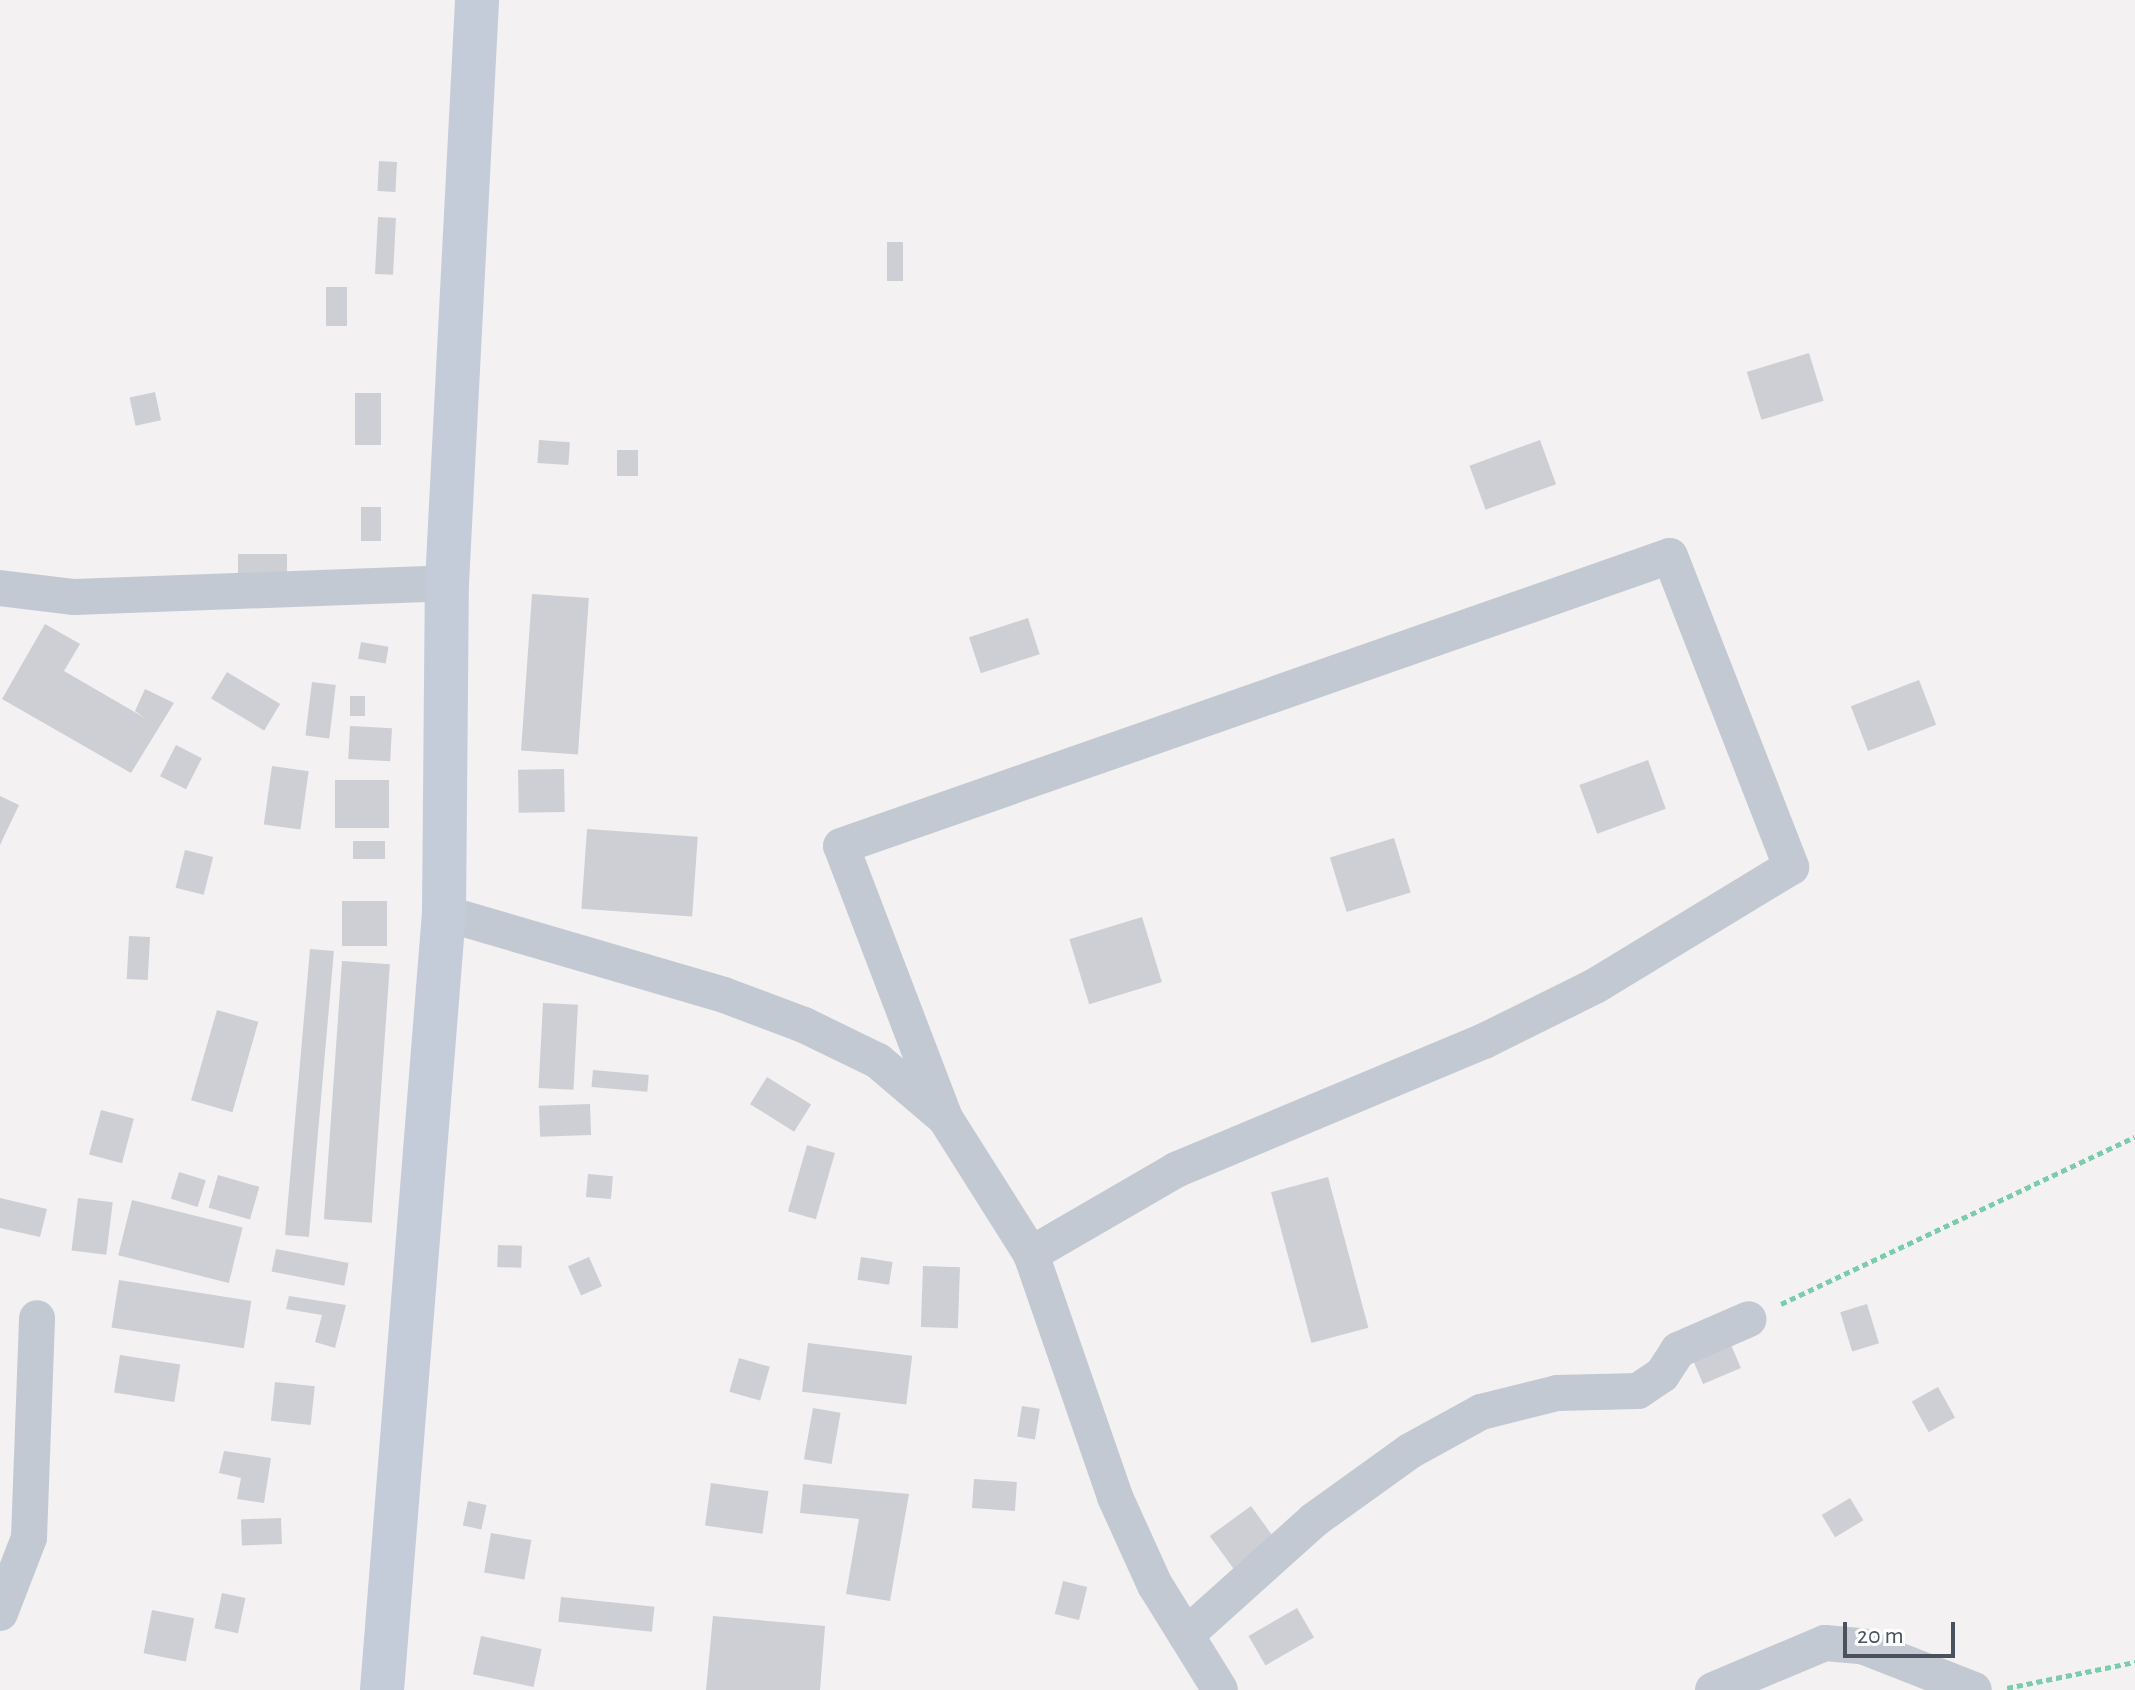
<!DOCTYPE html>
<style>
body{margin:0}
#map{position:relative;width:2135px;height:1690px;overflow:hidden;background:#f3f1f1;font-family:"Alegreya Sans",sans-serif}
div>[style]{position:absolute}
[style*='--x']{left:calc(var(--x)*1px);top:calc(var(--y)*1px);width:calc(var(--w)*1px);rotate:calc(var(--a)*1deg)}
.building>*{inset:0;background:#cecfd5;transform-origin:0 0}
.path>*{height:5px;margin-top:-2.5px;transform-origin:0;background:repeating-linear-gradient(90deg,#7accad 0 6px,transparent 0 10px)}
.street>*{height:36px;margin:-18px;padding:0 18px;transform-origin:18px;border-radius:18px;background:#c2c9d2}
.secondary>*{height:44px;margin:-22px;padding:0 22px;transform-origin:22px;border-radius:22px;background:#c4ccd9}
span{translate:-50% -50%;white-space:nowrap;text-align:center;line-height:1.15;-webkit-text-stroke:8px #fff;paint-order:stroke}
.scale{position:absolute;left:1843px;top:1622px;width:112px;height:36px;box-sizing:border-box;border:4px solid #49525e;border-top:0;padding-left:10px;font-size:24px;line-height:28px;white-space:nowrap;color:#49525e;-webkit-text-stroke:6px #fff;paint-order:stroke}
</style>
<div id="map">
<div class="building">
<div style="left:379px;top:161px;width:18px;height:30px;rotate:3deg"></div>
<div style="left:378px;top:217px;width:18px;height:57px;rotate:3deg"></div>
<div style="left:887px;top:242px;width:16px;height:39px"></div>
<div style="left:326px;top:287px;width:21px;height:39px"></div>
<div style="left:1809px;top:353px;width:50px;height:65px;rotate:73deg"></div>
<div style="left:155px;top:392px;width:29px;height:26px;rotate:78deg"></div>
<div style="left:355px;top:393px;width:26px;height:52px"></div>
<div style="left:539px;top:440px;width:31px;height:23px;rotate:4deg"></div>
<div style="left:1540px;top:440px;width:47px;height:75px;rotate:70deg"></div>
<div style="left:617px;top:450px;width:21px;height:26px"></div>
<div style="left:361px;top:507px;width:20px;height:34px"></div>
<div style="left:238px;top:554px;width:49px;height:22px"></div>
<div style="left:532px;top:594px;width:57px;height:157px;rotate:4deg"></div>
<div style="left:1028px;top:618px;width:38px;height:62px;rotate:72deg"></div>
<div style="clip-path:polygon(45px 624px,80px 644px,64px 671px,145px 718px,135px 711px,145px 689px,174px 703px,131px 773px,2px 699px)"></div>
<div style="left:361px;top:642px;width:28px;height:17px;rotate:10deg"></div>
<div style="left:227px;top:672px;width:62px;height:31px;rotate:31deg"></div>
<div style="left:1919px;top:680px;width:48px;height:73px;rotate:69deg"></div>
<div style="left:312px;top:682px;width:24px;height:54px;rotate:7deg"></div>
<div style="left:350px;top:696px;width:15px;height:20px"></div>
<div style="left:350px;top:726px;width:42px;height:33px;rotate:3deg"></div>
<div style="left:176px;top:745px;width:29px;height:35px;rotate:27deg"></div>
<div style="left:1648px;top:760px;width:52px;height:73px;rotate:70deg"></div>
<div style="left:272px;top:766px;width:37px;height:59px;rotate:8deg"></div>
<div style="left:564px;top:769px;width:43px;height:46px;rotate:89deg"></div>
<div style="left:335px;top:780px;width:54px;height:48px"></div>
<div style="clip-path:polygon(0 796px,19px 805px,0 845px)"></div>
<div style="left:587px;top:829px;width:111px;height:80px;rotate:4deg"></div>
<div style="left:1394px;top:838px;width:57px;height:67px;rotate:73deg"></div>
<div style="left:385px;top:841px;width:18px;height:32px;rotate:90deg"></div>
<div style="left:185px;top:850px;width:29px;height:39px;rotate:14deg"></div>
<div style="left:342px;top:901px;width:45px;height:45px"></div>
<div style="left:1142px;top:917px;width:68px;height:76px;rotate:73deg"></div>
<div style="left:129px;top:936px;width:21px;height:43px;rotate:3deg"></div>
<div style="left:310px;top:949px;width:24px;height:287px;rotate:5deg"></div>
<div style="left:342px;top:961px;width:48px;height:259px;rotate:4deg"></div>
<div style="left:543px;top:1003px;width:35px;height:85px;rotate:3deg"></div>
<div style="left:217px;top:1010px;width:43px;height:94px;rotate:16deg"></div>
<div style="left:593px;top:1070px;width:56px;height:17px;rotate:5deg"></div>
<div style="left:767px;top:1077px;width:52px;height:32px;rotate:32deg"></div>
<div style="left:590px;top:1104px;width:31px;height:51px;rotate:88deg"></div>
<div style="left:101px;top:1110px;width:34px;height:46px;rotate:15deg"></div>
<div style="left:807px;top:1145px;width:29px;height:69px;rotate:16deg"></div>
<div style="left:179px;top:1172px;width:28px;height:28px;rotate:17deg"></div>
<div style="left:588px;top:1174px;width:25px;height:23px;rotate:5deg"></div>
<div style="left:218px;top:1175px;width:43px;height:34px;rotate:16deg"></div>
<div style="left:1328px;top:1177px;width:156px;height:59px;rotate:75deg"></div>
<div style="clip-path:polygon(0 1198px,47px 1209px,40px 1237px,0 1228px)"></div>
<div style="left:78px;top:1198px;width:35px;height:53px;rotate:7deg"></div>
<div style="left:132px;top:1200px;width:114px;height:57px;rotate:14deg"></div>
<div style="left:498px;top:1245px;width:24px;height:22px;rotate:2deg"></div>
<div style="left:276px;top:1249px;width:74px;height:23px;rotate:11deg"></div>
<div style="left:589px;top:1257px;width:32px;height:23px;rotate:66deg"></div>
<div style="left:861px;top:1257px;width:32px;height:23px;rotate:9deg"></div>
<div style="left:923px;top:1266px;width:37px;height:61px;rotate:2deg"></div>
<div style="left:119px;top:1280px;width:134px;height:48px;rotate:9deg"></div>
<div style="clip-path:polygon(289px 1296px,346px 1305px,335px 1348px,315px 1342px,322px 1315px,286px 1309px)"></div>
<div style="left:1867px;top:1304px;width:41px;height:28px;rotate:73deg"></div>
<div style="left:1726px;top:1333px;width:38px;height:41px;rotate:67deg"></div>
<div style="left:808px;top:1343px;width:105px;height:49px;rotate:7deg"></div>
<div style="left:120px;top:1355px;width:61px;height:38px;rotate:9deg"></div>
<div style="left:739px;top:1358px;width:32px;height:35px;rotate:16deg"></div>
<div style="left:275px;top:1382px;width:40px;height:39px;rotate:6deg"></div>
<div style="left:1938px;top:1387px;width:35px;height:30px;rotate:61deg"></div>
<div style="left:1022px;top:1406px;width:18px;height:31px;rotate:9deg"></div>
<div style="left:813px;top:1408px;width:28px;height:52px;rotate:10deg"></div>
<div style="clip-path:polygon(224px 1451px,271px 1458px,264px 1503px,237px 1499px,241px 1478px,219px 1473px)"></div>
<div style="left:974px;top:1479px;width:43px;height:29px;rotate:4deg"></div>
<div style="left:711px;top:1483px;width:58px;height:43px;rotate:8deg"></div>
<div style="clip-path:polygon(803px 1484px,909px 1494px,890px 1601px,846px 1594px,859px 1519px,800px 1513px)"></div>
<div style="left:1850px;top:1498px;width:26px;height:33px;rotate:59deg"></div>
<div style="left:468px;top:1501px;width:19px;height:25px;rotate:12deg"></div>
<div style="left:1251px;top:1506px;width:44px;height:51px;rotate:54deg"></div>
<div style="left:281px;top:1518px;width:26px;height:40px;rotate:88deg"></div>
<div style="left:491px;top:1533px;width:41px;height:40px;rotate:10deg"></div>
<div style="left:1063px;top:1581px;width:25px;height:34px;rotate:14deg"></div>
<div style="left:222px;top:1593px;width:24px;height:36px;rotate:12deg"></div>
<div style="left:561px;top:1597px;width:94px;height:25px;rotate:6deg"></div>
<div style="left:1297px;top:1608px;width:34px;height:56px;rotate:60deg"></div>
<div style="left:152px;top:1610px;width:43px;height:44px;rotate:11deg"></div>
<div style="clip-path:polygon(713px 1616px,825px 1626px,820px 1690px,706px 1690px)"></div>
<div style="left:481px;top:1636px;width:62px;height:39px;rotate:12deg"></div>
</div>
<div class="path">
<div style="--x:1781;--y:1304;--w:391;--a:-25.3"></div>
<div style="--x:2007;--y:1688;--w:131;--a:-11.5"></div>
</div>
<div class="street">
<div style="--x:0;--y:588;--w:75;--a:6.9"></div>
<div style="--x:74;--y:597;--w:373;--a:-2.1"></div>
<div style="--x:444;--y:913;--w:292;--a:16.3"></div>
<div style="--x:724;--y:995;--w:85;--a:20.6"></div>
<div style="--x:804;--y:1025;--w:82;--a:25.9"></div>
<div style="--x:878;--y:1061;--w:88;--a:40.4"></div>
<div style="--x:945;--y:1118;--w:161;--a:57.7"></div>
<div style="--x:1031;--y:1254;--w:257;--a:70.9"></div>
<div style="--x:1115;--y:1497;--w:97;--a:65.6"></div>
<div style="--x:1155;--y:1585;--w:123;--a:58.2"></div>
<div style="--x:945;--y:1118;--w:291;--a:-110.9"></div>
<div style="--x:841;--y:846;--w:878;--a:-19.28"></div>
<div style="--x:1670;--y:556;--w:334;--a:68.7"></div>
<div style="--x:1791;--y:867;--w:229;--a:148.7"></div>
<div style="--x:1595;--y:986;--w:124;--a:153.6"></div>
<div style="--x:1484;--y:1041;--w:334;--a:157.3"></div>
<div style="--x:1176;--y:1170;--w:168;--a:149.9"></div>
<div style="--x:0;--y:1613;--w:80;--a:-68.9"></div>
<div style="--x:29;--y:1538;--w:220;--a:-87.9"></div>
<div style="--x:1186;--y:1635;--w:172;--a:-41.9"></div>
<div style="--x:1314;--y:1520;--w:118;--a:-35.7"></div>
<div style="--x:1410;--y:1451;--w:81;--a:-28.8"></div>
<div style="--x:1481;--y:1412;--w:78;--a:-14"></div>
<div style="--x:1557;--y:1393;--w:81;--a:-1.4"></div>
<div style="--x:1638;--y:1391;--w:29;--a:-34"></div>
<div style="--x:1662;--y:1375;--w:30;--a:-57"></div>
<div style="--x:1678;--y:1350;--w:77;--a:-23.6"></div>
<div style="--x:1713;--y:1690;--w:121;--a:-22.8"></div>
<div style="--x:1825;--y:1643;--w:37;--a:5"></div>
<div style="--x:1862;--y:1646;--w:120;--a:21.4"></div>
</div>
<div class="secondary">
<div style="--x:382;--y:1690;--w:779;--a:-85.44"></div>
<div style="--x:444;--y:913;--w:330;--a:-89.5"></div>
<div style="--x:447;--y:583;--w:584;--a:-87.05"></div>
</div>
<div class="scale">20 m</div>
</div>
